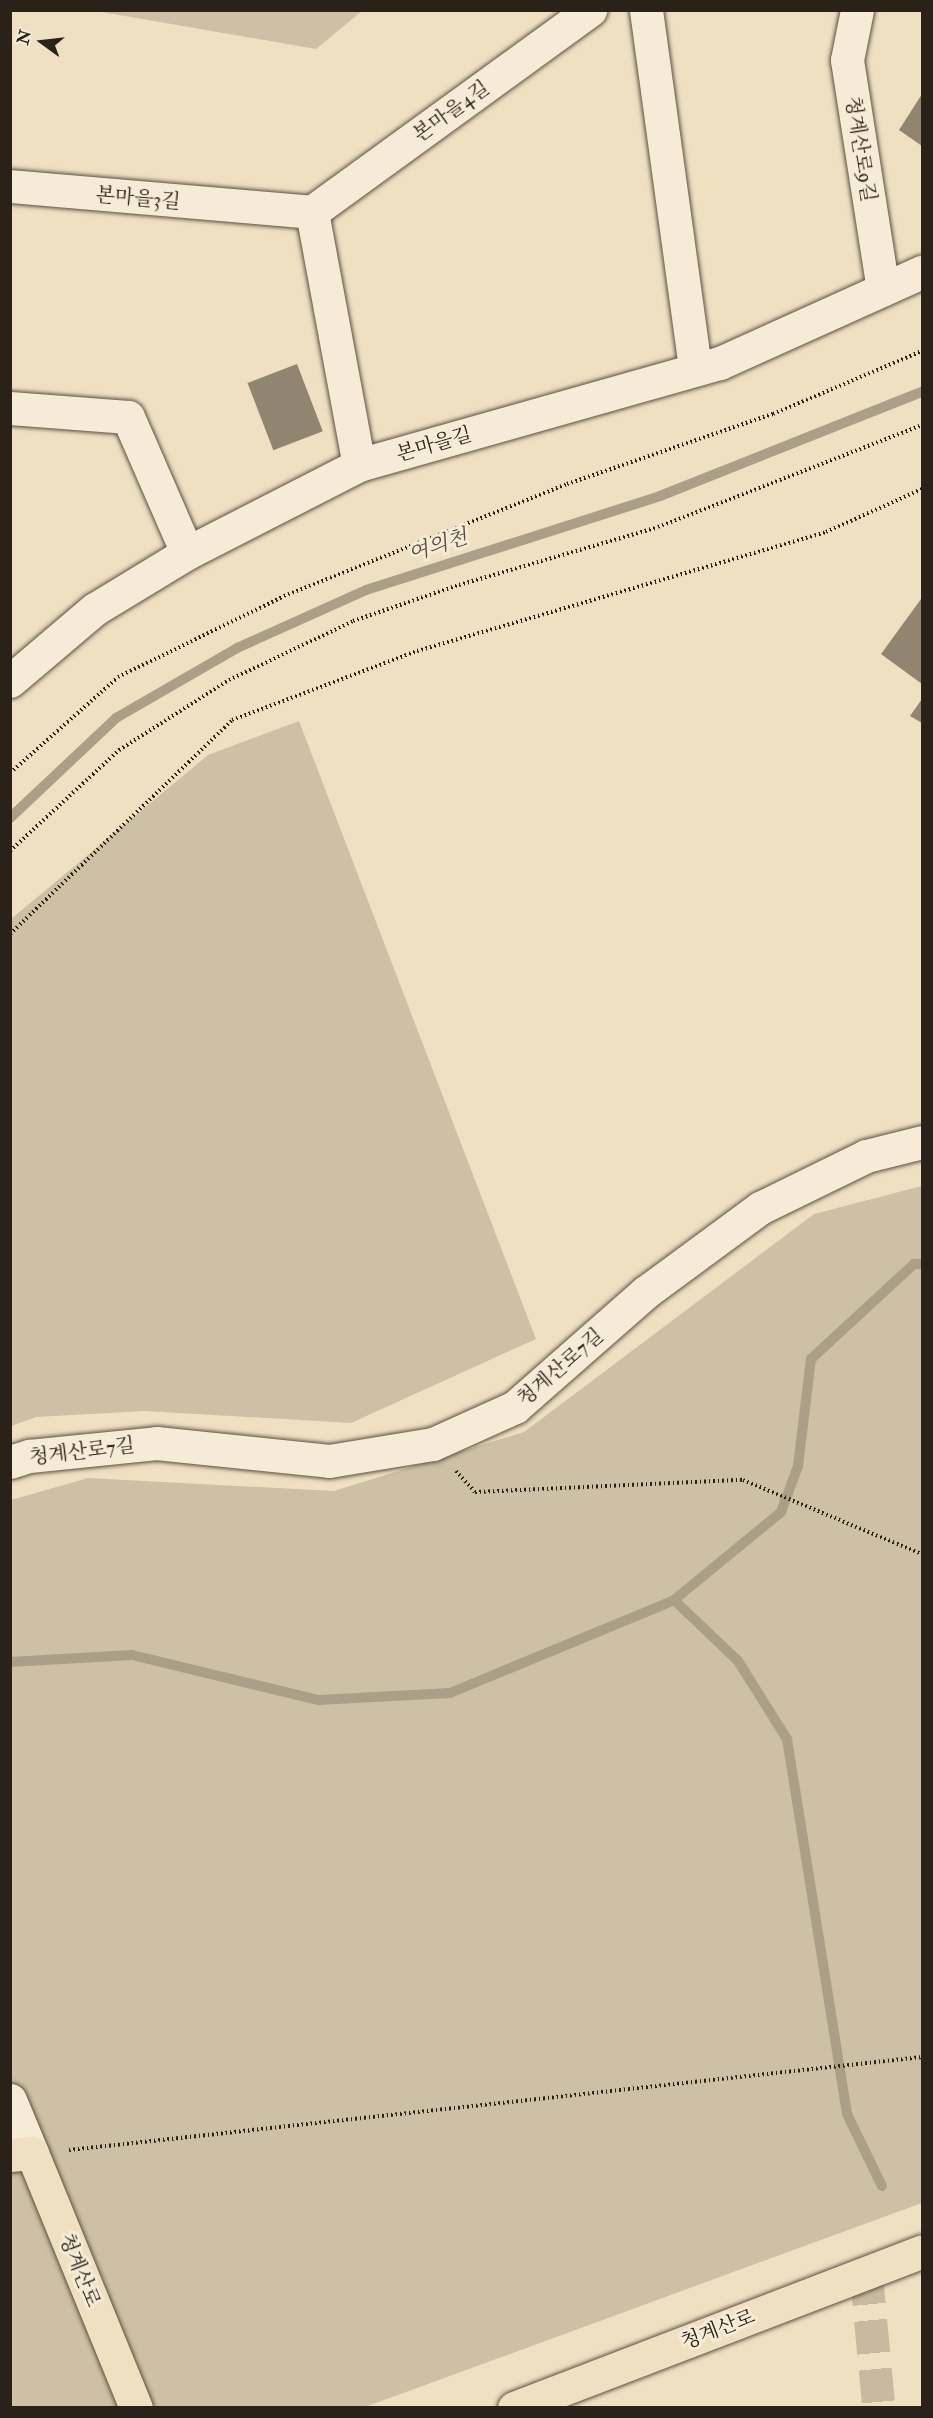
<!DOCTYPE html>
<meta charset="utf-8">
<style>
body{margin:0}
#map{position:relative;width:933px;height:2418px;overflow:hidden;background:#efe0c2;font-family:"IM FELL Double Pica","Noto Serif KR",serif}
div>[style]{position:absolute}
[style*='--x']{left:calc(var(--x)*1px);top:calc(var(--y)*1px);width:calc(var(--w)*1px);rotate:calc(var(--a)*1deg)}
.green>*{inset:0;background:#cec0a5}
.stream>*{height:10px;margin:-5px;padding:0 5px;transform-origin:5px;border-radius:5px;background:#ac9f88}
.building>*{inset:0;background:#908570;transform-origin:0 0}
.minor-tunnel>*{height:33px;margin-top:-16.5px;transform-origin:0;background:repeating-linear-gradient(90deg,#c8baa0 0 33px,transparent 0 49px)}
.path>*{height:4px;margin-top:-2px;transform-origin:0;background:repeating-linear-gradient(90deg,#2a2218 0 1.5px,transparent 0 4.5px)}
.roads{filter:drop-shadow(0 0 2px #5b5242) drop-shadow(0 0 2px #5b5242)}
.minor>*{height:33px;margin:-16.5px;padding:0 16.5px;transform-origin:16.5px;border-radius:16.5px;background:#f5ebd7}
.major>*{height:33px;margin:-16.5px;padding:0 16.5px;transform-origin:16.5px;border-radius:16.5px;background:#efe0c2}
span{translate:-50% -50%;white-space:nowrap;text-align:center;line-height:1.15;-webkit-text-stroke:6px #f5ebd7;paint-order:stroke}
.street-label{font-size:20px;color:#2a2218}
.water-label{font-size:21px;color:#584e3f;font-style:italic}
.frame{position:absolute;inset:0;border:12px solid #2a2218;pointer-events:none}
.north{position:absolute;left:12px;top:12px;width:60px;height:60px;-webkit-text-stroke:4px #f5ebd7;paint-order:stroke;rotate:285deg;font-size:16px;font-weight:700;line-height:24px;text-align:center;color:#2a2218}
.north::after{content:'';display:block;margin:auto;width:21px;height:27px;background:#2a2218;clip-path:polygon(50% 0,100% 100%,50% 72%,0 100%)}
</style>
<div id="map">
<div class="green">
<div style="clip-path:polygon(96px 11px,362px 10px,362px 11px,316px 49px)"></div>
<div style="clip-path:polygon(299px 721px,536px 1339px,351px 1423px,145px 1411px,36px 1417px,11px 1426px,11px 919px,208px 755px)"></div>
<div style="clip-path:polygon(922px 1186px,922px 2203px,365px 2407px,11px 2408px,11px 1500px,88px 1478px,334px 1491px,524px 1432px,814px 1214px)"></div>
</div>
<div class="stream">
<div style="--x:10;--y:818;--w:146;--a:-43.3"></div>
<div style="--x:116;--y:718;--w:140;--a:-30"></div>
<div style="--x:237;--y:648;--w:141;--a:-24.2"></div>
<div style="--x:366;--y:590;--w:309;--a:-17.7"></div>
<div style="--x:660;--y:496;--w:282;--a:-21.7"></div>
<div style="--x:674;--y:1600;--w:88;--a:43.6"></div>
<div style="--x:738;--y:1661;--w:92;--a:57.9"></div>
<div style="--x:787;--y:1739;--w:380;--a:80.9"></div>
<div style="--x:847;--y:2114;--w:80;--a:64.1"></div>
<div style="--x:10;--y:1662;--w:122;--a:-3.3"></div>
<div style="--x:132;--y:1655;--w:191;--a:13.6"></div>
<div style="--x:318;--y:1700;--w:132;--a:-3"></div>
<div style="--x:450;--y:1693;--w:243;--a:-22.5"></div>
<div style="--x:674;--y:1600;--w:139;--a:-39.4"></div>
<div style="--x:781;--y:1512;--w:49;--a:-69.7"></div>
<div style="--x:798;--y:1466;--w:108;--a:-83.1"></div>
<div style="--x:811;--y:1359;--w:140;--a:-42.7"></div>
<div style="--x:914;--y:1264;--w:8;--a:0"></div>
</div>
<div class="building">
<div style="clip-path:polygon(922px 94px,922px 146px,899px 130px)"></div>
<div style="left:297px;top:364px;width:72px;height:53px;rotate:69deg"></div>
<div style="clip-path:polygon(921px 599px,922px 600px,922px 684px,881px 654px)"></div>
<div style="clip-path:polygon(922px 699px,922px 723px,910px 716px)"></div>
</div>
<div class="minor-tunnel">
<div style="--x:866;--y:2271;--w:138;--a:84.6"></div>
</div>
<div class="path">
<div style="--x:10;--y:773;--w:144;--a:-41.6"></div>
<div style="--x:118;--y:677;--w:185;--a:-26"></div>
<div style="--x:284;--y:596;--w:304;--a:-21.6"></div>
<div style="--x:567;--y:484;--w:218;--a:-18.8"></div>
<div style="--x:773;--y:414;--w:162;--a:-22.9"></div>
<div style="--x:10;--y:851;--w:149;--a:-42.8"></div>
<div style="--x:119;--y:750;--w:130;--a:-32.5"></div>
<div style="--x:229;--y:680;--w:137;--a:-25.4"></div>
<div style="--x:353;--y:621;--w:112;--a:-18.8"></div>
<div style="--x:459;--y:585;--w:207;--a:-16.2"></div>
<div style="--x:658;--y:527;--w:283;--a:-21.1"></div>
<div style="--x:10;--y:934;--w:308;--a:-43.9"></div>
<div style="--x:232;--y:720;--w:197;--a:-20.5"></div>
<div style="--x:417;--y:651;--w:426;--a:-16.2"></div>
<div style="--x:826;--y:532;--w:105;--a:-24.1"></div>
<div style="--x:456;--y:1471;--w:28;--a:48"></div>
<div style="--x:475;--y:1492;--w:268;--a:-2.6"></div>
<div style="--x:743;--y:1480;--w:194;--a:22.5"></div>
<div style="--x:69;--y:2150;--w:858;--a:-6.22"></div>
</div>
<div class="roads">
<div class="minor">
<div style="--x:646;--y:10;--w:361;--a:82.2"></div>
<div style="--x:857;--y:10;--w:51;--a:101.3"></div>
<div style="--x:847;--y:60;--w:232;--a:81.1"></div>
<div style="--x:10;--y:186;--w:303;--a:4.9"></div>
<div style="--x:312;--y:212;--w:257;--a:79.5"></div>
<div style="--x:312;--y:212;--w:344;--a:-36"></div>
<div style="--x:10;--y:408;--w:118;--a:4.4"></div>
<div style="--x:128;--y:417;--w:148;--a:66.5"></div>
<div style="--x:10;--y:681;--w:111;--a:-40.3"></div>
<div style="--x:95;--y:609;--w:108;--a:-31.3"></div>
<div style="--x:187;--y:553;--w:193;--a:-27.1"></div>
<div style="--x:359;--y:465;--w:375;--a:-15.8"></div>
<div style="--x:720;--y:363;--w:222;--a:-24.3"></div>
<div style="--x:10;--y:1462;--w:20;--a:-18"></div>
<div style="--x:29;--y:1456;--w:128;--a:-5.8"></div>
<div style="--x:156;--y:1443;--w:174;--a:5.9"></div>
<div style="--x:329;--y:1461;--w:105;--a:-9.3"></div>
<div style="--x:433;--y:1444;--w:90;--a:-24.3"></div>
<div style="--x:515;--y:1407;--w:174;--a:-41.3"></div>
<div style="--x:646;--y:1292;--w:142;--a:-36.4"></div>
<div style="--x:760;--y:1208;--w:118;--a:-26.1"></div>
<div style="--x:866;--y:1156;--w:58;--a:-14"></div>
<div style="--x:10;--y:2100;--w:57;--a:67.5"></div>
</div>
<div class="major">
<div style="--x:10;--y:2155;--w:22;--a:-5"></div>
<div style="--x:32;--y:2153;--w:275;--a:67.8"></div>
<div style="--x:514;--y:2408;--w:437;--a:-21"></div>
</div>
</div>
<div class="street-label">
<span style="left:451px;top:111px;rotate:-36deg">본마을4길</span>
<span style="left:861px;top:149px;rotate:81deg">청계산로9길</span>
<span style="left:138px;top:198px;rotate:5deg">본마을3길</span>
<span style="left:434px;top:444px;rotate:-16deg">본마을길</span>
<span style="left:560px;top:1367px;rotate:-41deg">청계산로7길</span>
<span style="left:82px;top:1451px;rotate:-7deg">청계산로7길</span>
<span style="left:80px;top:2270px;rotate:68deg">청계산로</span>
<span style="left:718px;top:2329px;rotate:-21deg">청계산로</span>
</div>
<div class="water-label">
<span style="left:438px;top:546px;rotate:-18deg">여의천</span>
</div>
<div class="frame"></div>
<div class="north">N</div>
</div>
